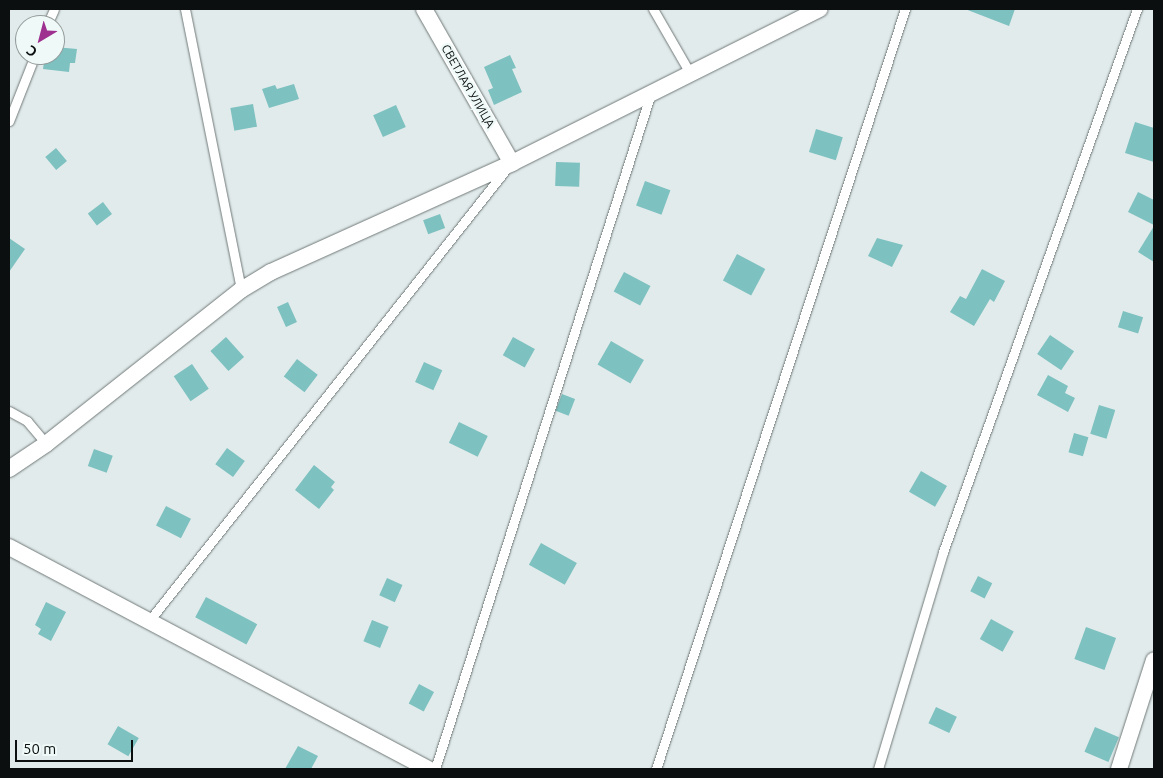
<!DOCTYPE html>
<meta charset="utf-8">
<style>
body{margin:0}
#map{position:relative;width:1163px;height:778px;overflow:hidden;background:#e2ebeb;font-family:Ubuntu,sans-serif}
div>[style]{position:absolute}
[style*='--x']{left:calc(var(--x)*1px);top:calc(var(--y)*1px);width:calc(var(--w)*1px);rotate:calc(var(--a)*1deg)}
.building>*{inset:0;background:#7dc1c0;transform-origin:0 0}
.roads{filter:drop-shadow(0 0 1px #707878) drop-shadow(0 0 1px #707878)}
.service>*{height:9px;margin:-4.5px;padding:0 4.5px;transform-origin:4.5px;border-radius:4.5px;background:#fff}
.minor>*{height:16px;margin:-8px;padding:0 8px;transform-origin:8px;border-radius:8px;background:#fff}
span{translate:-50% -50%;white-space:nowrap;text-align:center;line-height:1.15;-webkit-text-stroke:4.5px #eff9f8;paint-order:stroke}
.street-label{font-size:12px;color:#0c0f0f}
.frame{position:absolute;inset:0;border:10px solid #0c0f0f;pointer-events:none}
.north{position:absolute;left:15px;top:15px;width:50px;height:50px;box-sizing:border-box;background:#eff9f8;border:1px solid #949b9b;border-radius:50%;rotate:217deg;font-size:14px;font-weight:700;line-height:20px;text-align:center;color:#0c0f0f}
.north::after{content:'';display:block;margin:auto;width:18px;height:22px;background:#9e308f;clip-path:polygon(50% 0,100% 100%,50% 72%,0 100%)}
.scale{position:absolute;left:15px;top:740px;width:118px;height:22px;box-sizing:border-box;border:2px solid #0c0f0f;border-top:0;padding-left:6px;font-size:15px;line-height:18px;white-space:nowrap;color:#0c0f0f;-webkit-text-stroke:4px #eff9f8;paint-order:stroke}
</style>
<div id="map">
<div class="building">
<div style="clip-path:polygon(965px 9px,1015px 9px,1009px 26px)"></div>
<div style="clip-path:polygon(55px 47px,77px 49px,75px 63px,70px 63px,69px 72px,43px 69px,45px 55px,55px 55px)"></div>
<div style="clip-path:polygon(510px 55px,516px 68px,512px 69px,522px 92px,494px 105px,488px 90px,493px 88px,484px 67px)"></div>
<div style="clip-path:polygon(294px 84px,299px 99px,269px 108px,262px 89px,275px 85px,277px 89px)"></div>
<div style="left:253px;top:104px;width:23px;height:23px;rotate:80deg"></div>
<div style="left:396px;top:105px;width:24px;height:25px;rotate:66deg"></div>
<div style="clip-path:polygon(1135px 122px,1154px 128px,1154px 162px,1125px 153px)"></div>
<div style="left:816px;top:129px;width:28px;height:24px;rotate:17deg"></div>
<div style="left:56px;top:148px;width:17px;height:14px;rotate:50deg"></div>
<div style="left:556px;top:162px;width:24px;height:24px;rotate:2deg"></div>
<div style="left:645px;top:181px;width:27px;height:26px;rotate:20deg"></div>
<div style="clip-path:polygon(1138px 192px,1154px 200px,1154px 225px,1128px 212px)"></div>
<div style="left:103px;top:202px;width:15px;height:19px;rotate:53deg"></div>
<div style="left:440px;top:214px;width:15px;height:18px;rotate:70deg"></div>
<div style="clip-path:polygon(1154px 226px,1154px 262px,1138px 252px)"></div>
<div style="clip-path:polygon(9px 238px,25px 249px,9px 272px)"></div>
<div style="clip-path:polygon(877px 238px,903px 245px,892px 267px,868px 256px)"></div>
<div style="left:737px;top:254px;width:32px;height:30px;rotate:28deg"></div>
<div style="clip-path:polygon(982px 269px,1005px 281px,994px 302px,990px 299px,974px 326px,950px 312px,960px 296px,966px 299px)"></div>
<div style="left:624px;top:272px;width:30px;height:22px;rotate:28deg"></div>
<div style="left:288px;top:302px;width:22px;height:12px;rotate:66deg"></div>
<div style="left:1123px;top:311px;width:21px;height:17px;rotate:17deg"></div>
<div style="left:1050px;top:335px;width:29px;height:23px;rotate:34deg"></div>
<div style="left:226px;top:337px;width:27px;height:21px;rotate:48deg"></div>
<div style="left:513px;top:337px;width:25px;height:21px;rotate:29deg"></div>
<div style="left:611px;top:341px;width:38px;height:27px;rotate:30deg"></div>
<div style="left:297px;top:359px;width:26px;height:22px;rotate:37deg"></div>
<div style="left:424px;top:362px;width:20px;height:22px;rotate:24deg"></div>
<div style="left:192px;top:364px;width:30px;height:22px;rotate:56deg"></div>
<div style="clip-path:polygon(1048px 375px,1068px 386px,1065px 393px,1075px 398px,1068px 412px,1037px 395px)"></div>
<div style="left:562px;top:394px;width:14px;height:18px;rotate:21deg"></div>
<div style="left:1099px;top:405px;width:17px;height:30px;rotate:17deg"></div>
<div style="left:459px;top:422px;width:32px;height:23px;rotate:26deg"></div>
<div style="left:1074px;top:433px;width:15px;height:20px;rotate:16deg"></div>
<div style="left:227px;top:448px;width:22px;height:20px;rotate:36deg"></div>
<div style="left:94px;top:449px;width:20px;height:18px;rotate:20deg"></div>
<div style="clip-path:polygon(314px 465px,335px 482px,331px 487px,334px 490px,319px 509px,295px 490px)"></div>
<div style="left:921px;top:471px;width:30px;height:24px;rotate:30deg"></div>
<div style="left:166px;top:506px;width:28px;height:22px;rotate:27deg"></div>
<div style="left:541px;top:543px;width:41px;height:25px;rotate:29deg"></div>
<div style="left:978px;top:576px;width:16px;height:17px;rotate:27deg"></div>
<div style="left:387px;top:578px;width:17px;height:19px;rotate:24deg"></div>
<div style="left:206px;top:597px;width:58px;height:23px;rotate:28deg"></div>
<div style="clip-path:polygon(46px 602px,66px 612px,51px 641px,38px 634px,41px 629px,35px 625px)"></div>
<div style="left:991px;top:619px;width:26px;height:23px;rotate:29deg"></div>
<div style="left:372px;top:620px;width:18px;height:23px;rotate:22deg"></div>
<div style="left:1086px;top:627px;width:32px;height:34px;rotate:20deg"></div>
<div style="left:419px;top:684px;width:17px;height:22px;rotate:28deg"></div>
<div style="left:936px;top:707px;width:23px;height:18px;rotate:25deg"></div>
<div style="left:118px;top:726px;width:24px;height:21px;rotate:30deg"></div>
<div style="left:1095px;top:727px;width:26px;height:27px;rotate:23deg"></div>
<div style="clip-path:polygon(298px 746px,318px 756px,311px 769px,285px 769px)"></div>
</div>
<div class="roads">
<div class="service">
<div style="--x:185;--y:9;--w:287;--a:78.7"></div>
<div style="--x:653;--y:9;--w:74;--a:60"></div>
<div style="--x:47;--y:25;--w:17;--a:-66"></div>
<div style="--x:9;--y:121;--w:71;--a:-68.5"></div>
<div style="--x:9;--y:411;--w:21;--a:29"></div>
<div style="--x:27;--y:421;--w:30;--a:50"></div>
<div style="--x:149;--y:621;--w:577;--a:-51.68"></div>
<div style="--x:435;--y:769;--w:710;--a:-72.28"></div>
<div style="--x:656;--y:769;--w:800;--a:-71.86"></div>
<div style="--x:878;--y:769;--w:227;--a:-73.3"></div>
<div style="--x:943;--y:552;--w:577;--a:-70.34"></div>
</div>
<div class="minor">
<div style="--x:424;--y:9;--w:177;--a:60.3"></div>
<div style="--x:9;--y:469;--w:45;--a:-34"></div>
<div style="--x:46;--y:444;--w:248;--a:-38.3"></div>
<div style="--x:241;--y:290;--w:35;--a:-31"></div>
<div style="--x:271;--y:272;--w:265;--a:-24.3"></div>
<div style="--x:512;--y:163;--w:344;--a:-26.6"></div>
<div style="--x:9;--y:547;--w:475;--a:27.9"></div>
<div style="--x:1119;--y:769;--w:114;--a:-72.2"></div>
</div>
</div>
<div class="street-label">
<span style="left:468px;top:86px;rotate:60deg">СВЕТЛАЯ УЛИЦА</span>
</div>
<div class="frame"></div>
<div class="north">С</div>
<div class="scale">50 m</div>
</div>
